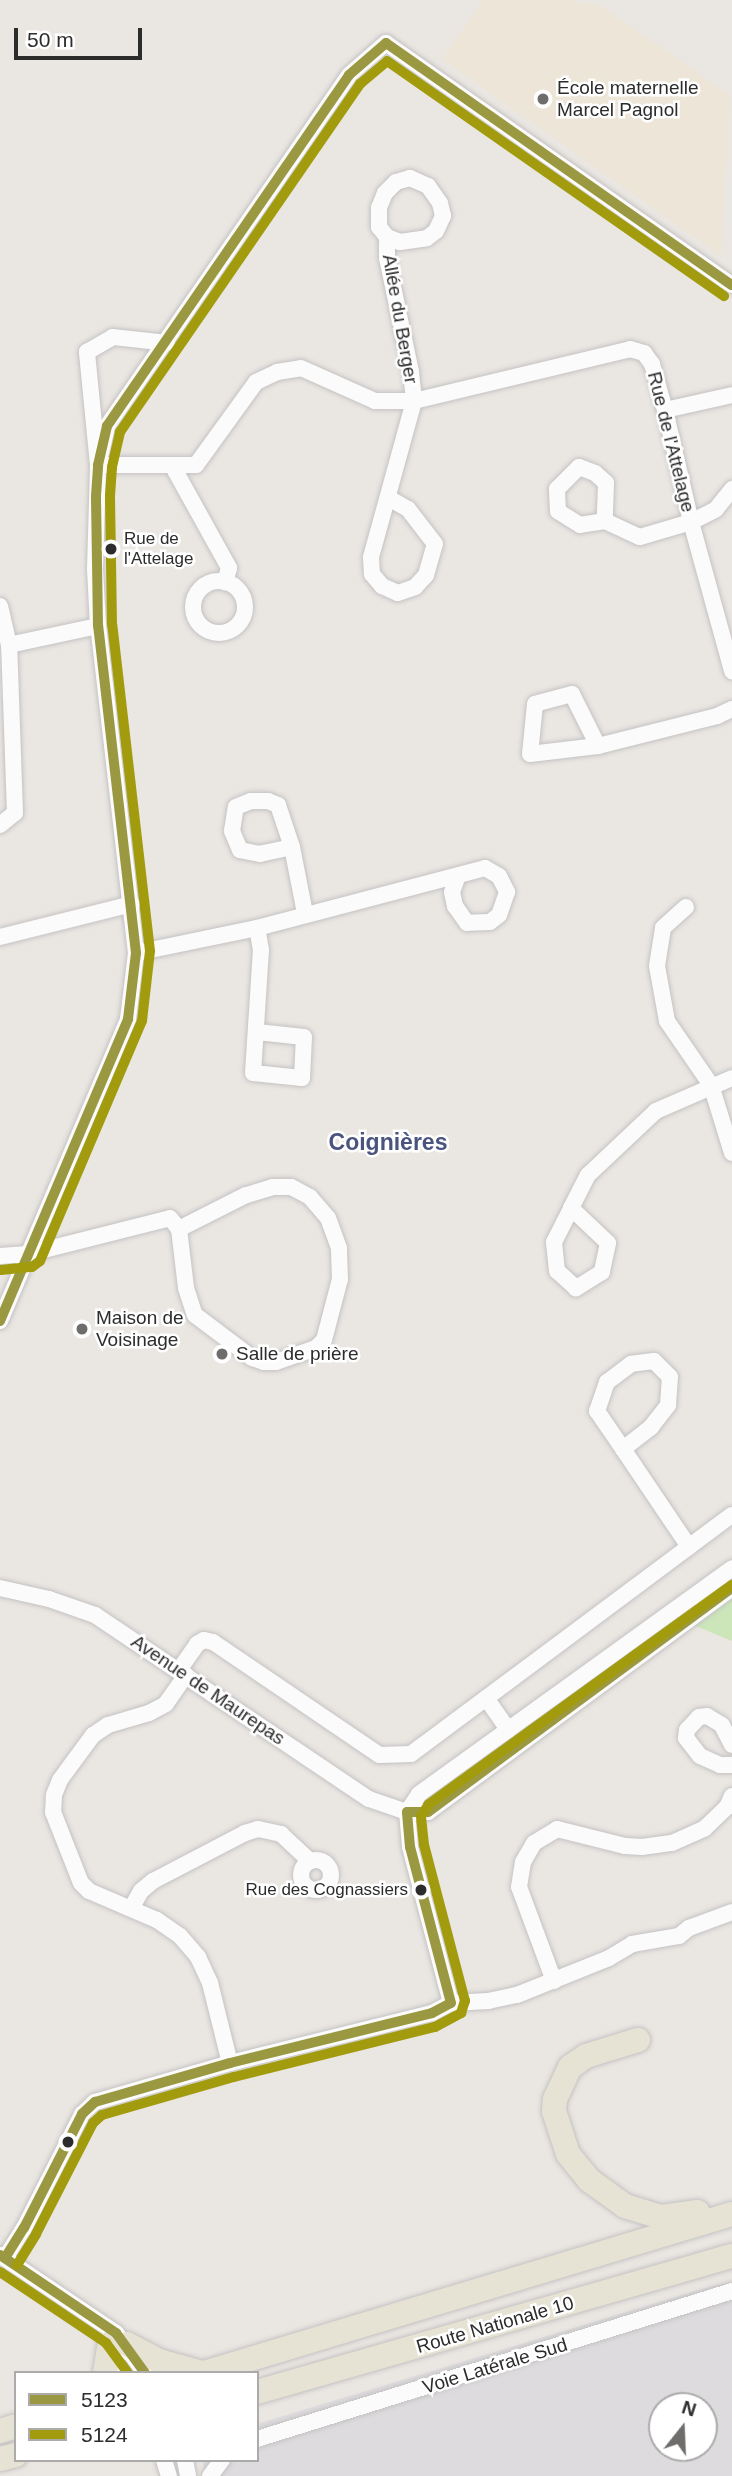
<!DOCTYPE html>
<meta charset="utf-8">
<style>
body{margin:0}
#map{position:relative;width:732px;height:2476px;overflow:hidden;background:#eae6e2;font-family:Helvetica,sans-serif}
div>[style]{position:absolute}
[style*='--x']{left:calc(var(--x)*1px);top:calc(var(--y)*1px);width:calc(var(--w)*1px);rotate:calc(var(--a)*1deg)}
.industrial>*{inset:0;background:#dedbde}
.education>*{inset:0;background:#ede5d7}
.green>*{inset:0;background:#cce6ba}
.roads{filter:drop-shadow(0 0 2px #c4c3c3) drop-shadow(0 0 2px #c4c3c3)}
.street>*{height:16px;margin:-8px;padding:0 8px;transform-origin:8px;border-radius:8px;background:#fcfbfb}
.street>.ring{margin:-8px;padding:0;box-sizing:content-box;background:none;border:16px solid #fcfbfb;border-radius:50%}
.primary>*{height:24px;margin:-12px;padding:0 12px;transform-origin:12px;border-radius:12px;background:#e7e3d4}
.bus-1>*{height:10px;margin:-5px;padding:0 5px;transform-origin:5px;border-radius:5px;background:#9b9842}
.bus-2>*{height:10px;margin:-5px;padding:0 5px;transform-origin:5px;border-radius:5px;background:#a29b0d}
.dots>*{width:19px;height:19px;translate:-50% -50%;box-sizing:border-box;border:4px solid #fff;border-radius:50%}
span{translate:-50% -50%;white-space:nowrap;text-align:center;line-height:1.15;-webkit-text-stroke:5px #fff;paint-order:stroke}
.bus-label{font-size:17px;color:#2c2c2c}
.left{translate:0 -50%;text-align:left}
.right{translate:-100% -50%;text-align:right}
.poi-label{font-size:19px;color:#2c2c2c}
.street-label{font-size:19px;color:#2c2c2c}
.quarter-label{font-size:23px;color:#4a547f;font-weight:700}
.legend{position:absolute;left:14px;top:2371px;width:245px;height:91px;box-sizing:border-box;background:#fff;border:2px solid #ababab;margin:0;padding:9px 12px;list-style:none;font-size:21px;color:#2c2c2c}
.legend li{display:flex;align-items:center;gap:14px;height:35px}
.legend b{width:35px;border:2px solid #ababab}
.north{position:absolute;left:648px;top:2392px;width:70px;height:70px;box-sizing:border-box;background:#fff;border:2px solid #ababab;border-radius:50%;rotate:18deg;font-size:19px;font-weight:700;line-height:28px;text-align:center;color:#2c2c2c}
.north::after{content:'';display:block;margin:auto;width:24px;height:32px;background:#6e6d6c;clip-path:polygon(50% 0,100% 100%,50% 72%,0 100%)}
.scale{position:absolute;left:14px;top:28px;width:128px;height:32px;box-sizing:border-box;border:4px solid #2c2c2c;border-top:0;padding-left:9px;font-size:21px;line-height:24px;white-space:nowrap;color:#2c2c2c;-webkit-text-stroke:5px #fff;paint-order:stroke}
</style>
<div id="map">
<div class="industrial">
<div style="clip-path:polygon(evenodd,732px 2282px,732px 2476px,206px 2476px,202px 2460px,257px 2460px,257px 2424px,712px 2286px,732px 2282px,662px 2406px,704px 2406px,704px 2448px,662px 2448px,662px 2406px)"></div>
</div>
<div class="education">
<div style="clip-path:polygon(483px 0,566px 0,601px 6px,730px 95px,721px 256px,442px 59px)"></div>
</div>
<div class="green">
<div style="clip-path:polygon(732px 1594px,732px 1641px,691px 1624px)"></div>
</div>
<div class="roads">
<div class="street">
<div style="--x:387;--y:237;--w:14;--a:21"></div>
<div style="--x:400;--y:242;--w:27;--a:-8"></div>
<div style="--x:427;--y:238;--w:11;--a:-38"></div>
<div style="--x:436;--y:231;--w:17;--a:-65"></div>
<div style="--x:443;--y:216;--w:13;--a:-103"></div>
<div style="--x:440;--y:203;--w:21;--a:-125"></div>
<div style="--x:428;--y:186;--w:20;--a:-156"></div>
<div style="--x:410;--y:178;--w:15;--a:164"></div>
<div style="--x:396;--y:182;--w:16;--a:135"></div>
<div style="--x:385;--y:193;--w:16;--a:112"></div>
<div style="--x:379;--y:208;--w:19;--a:90"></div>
<div style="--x:379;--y:227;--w:13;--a:51"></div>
<div style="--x:387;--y:237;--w:21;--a:90"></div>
<div style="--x:387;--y:258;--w:116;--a:78.1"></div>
<div style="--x:411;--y:372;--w:29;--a:84"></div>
<div style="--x:414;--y:401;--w:162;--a:105.4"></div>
<div style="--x:371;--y:557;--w:17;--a:87"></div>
<div style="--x:372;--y:574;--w:16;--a:50"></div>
<div style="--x:382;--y:586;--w:17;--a:24"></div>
<div style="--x:398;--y:593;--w:18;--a:-19"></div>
<div style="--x:415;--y:587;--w:16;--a:-47"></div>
<div style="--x:426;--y:575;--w:32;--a:-74"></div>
<div style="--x:435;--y:544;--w:44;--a:-127.6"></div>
<div style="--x:408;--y:509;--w:21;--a:-151"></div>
<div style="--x:665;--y:410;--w:69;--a:-12.6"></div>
<div style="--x:101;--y:453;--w:28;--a:-77"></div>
<div style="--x:107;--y:426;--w:426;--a:-55.4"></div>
<div style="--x:349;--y:75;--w:49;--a:-40.9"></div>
<div style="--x:386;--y:43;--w:422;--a:35"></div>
<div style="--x:98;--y:465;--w:98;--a:0"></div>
<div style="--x:196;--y:465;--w:102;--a:-54.1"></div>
<div style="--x:256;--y:382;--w:23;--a:-25"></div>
<div style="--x:277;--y:372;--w:24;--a:-9"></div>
<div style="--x:301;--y:368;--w:81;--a:24"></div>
<div style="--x:375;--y:401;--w:39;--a:0"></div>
<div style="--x:414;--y:401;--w:222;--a:-13.5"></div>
<div style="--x:630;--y:349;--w:15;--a:16"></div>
<div style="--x:644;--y:353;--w:14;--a:54"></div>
<div style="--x:652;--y:364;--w:48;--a:74.2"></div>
<div style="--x:665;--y:410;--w:115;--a:76.9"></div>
<div style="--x:691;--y:522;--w:155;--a:74.6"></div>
<div style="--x:172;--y:465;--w:118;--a:61"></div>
<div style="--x:229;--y:568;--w:15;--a:106"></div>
<div style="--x:605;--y:521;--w:25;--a:171"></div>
<div style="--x:580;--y:525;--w:26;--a:-148"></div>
<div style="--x:558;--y:511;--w:22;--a:-93"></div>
<div style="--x:557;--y:489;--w:31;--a:-45"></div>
<div style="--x:579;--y:467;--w:17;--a:21"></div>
<div style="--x:595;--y:473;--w:15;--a:42"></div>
<div style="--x:606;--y:483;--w:38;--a:92"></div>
<div style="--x:605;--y:521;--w:38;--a:25"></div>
<div style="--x:640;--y:537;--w:53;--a:-16.4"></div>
<div style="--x:691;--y:522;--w:28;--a:-27"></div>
<div style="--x:716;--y:509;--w:26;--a:-51"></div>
<div class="ring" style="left:193px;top:581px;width:36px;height:36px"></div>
<div style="--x:0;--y:606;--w:40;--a:77"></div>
<div style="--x:598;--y:746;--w:58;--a:-116.6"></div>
<div style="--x:572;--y:694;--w:38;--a:165"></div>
<div style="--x:535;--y:704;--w:50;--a:95.7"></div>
<div style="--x:530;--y:754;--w:68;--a:-6.7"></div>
<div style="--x:598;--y:746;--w:123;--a:-14.1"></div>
<div style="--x:717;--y:716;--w:17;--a:-25"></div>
<div style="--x:0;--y:825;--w:19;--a:-39"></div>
<div style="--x:15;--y:813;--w:168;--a:-92"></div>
<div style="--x:9;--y:645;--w:91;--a:-12.1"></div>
<div style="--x:292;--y:847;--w:33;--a:168"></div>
<div style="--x:260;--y:854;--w:20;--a:-169"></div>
<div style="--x:240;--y:850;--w:21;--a:-113"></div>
<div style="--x:232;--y:831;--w:24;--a:-81"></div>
<div style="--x:236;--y:807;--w:16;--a:-22"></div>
<div style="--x:251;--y:801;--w:17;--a:0"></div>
<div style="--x:268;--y:801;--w:11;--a:22"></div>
<div style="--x:278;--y:805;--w:44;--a:71.6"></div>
<div style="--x:292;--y:847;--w:67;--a:78.9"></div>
<div style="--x:686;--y:907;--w:31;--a:138"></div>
<div style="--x:663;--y:928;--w:38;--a:99"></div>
<div style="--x:657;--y:966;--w:56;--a:79.7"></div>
<div style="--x:667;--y:1021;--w:78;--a:55.5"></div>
<div style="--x:711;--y:1085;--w:71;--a:72.8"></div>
<div style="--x:0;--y:937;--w:136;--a:-14"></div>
<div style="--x:136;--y:953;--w:124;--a:-11.7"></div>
<div style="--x:257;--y:928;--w:236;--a:-14.7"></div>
<div style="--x:485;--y:868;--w:16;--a:30"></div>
<div style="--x:499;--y:876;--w:18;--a:63"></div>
<div style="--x:507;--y:892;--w:24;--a:109"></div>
<div style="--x:499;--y:915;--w:11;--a:142"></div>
<div style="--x:490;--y:922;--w:23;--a:178"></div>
<div style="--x:467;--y:923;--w:21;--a:-125"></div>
<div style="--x:455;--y:906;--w:14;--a:-102"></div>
<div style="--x:452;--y:892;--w:15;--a:-70"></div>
<div style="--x:257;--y:1032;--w:47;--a:6.1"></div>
<div style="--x:304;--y:1037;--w:41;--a:92.8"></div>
<div style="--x:302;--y:1078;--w:49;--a:-174.2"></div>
<div style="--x:253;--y:1073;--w:123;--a:-86.3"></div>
<div style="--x:261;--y:950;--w:22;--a:-100"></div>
<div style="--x:571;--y:1208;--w:51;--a:43.4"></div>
<div style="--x:608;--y:1243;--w:30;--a:102"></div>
<div style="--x:602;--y:1272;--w:31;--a:148"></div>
<div style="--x:576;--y:1288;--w:25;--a:-138"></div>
<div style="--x:557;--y:1271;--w:29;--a:-96"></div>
<div style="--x:554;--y:1242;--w:38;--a:-63"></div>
<div style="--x:571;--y:1208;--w:37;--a:-63"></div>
<div style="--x:588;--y:1175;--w:93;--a:-43.3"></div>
<div style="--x:656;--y:1111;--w:83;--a:-23.5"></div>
<div style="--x:0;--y:1256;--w:28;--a:-4"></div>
<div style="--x:28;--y:1254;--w:146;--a:-14.2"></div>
<div style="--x:170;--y:1218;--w:14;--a:51"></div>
<div style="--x:179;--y:1229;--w:59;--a:83.2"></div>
<div style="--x:186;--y:1288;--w:28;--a:72"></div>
<div style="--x:195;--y:1315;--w:71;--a:37"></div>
<div style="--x:252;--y:1358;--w:13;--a:18"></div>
<div style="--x:264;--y:1362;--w:12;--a:0"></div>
<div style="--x:276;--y:1362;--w:42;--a:-19.3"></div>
<div style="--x:316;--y:1348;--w:11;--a:-45"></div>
<div style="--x:324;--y:1340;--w:63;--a:-75.3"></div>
<div style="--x:340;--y:1279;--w:31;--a:-92"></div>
<div style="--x:339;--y:1248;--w:32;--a:-110"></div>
<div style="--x:328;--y:1218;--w:28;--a:-131"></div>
<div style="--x:310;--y:1197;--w:21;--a:-152"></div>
<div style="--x:291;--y:1187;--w:18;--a:180"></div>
<div style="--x:273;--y:1187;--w:28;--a:163"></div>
<div style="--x:246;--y:1195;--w:75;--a:153.1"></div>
<div style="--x:0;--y:1321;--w:328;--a:-67"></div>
<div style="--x:128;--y:1019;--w:66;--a:-83.1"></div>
<div style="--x:136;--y:953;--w:329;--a:-96.6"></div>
<div style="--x:98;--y:626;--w:57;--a:-93"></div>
<div style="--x:95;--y:569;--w:104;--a:-88.3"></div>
<div style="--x:98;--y:465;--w:114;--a:-95.6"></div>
<div style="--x:87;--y:352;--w:30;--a:-30"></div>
<div style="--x:113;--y:337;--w:54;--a:6.3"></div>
<div style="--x:623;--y:1449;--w:36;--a:-38"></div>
<div style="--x:651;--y:1427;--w:28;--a:-52"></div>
<div style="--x:668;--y:1405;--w:28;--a:-86"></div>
<div style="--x:670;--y:1377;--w:23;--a:-135"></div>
<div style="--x:654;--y:1361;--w:23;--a:173"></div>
<div style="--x:631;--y:1364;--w:30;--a:143"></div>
<div style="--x:607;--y:1382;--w:31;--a:109"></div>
<div style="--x:597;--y:1411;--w:46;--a:55.6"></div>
<div style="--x:623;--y:1449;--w:118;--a:56"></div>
<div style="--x:0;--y:1588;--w:50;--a:12.7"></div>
<div style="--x:49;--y:1599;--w:49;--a:19.2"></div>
<div style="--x:95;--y:1615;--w:330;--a:33.9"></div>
<div style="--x:369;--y:1799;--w:40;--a:18.9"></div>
<div style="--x:407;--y:1812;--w:21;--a:0"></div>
<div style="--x:428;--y:1812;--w:378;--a:-36.4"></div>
<div style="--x:179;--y:1670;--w:32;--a:-55"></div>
<div style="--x:197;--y:1644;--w:8;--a:-30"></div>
<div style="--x:204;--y:1640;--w:9;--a:13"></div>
<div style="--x:213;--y:1642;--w:201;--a:34.2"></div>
<div style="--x:379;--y:1755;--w:32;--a:-2"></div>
<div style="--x:411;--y:1754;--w:400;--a:-36.7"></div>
<div style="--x:186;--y:1675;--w:35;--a:125"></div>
<div style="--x:166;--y:1704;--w:19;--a:152"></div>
<div style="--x:149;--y:1713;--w:43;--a:163.7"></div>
<div style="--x:108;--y:1725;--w:18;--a:146"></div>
<div style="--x:93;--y:1735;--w:56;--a:126.3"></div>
<div style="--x:60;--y:1780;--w:16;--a:112"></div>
<div style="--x:54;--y:1795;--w:17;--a:93"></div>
<div style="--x:53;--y:1812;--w:76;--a:68.5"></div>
<div style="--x:81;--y:1883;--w:11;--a:45"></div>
<div style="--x:89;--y:1891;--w:74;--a:23.1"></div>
<div style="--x:157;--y:1920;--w:28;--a:35"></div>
<div style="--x:180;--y:1936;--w:28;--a:49"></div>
<div style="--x:198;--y:1957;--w:29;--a:65"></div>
<div style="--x:210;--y:1983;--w:82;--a:76"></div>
<div style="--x:486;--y:1698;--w:39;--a:55"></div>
<div style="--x:732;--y:1745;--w:22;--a:-117"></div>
<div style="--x:722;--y:1725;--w:17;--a:-149"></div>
<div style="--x:707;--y:1716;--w:8;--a:173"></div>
<div style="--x:699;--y:1717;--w:18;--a:133"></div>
<div style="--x:687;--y:1730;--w:8;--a:97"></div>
<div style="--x:686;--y:1738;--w:23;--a:52"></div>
<div style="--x:700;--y:1756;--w:22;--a:24"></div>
<div style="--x:720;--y:1765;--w:12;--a:0"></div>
<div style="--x:407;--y:1812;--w:22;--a:-56"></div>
<div style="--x:419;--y:1794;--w:386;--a:-35.8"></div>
<div style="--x:407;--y:1812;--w:35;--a:85"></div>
<div style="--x:410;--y:1847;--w:161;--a:75.3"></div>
<div class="ring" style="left:301px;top:1860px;width:14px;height:14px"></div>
<div style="--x:132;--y:1907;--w:18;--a:-61"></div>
<div style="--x:141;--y:1891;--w:16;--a:-40"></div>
<div style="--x:153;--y:1881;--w:104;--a:-27.6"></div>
<div style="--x:245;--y:1833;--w:14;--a:-17"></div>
<div style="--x:258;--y:1829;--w:24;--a:12"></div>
<div style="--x:281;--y:1834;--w:40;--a:43"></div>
<div style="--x:554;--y:1981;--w:100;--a:-110.4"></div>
<div style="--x:519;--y:1887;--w:25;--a:-81"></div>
<div style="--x:523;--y:1862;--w:22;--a:-60"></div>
<div style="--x:534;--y:1843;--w:27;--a:-31"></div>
<div style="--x:557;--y:1829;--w:70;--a:14"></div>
<div style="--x:625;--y:1846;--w:17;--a:3"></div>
<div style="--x:642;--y:1847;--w:30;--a:-8"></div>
<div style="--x:672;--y:1843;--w:36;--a:-24"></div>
<div style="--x:705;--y:1828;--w:30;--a:-44"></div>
<div style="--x:727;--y:1807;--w:12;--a:-66"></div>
<div style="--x:0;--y:2255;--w:140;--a:33.9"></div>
<div style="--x:116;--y:2333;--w:49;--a:54.1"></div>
<div style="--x:5;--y:2258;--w:36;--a:-58"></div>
<div style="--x:24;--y:2228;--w:128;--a:-63"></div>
<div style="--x:82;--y:2114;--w:18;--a:-43"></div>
<div style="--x:95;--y:2102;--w:141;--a:-16.1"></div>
<div style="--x:230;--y:2063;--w:208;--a:-13.9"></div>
<div style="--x:432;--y:2013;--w:21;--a:-28"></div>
<div style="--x:451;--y:2003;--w:37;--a:-3"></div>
<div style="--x:488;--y:2001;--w:30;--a:-12"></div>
<div style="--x:517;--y:1995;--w:99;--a:-21.9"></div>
<div style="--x:609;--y:1958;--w:27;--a:-31"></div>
<div style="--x:632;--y:1944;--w:48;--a:-9.7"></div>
<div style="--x:679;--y:1936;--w:13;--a:-39"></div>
<div style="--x:689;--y:1928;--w:46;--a:-20.4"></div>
<div style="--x:111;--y:2345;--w:30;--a:70"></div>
<div style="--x:257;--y:2439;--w:498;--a:-17.3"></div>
<div style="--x:164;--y:2460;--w:17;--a:73"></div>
<div style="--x:185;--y:2460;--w:16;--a:79"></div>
<div style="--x:210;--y:2476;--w:20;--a:-53"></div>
</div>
<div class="primary">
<div style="--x:638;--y:2040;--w:54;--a:162.9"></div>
<div style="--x:586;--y:2056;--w:19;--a:145"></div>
<div style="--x:570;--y:2067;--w:35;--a:115"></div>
<div style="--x:555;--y:2099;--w:12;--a:95"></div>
<div style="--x:554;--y:2111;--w:45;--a:72"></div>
<div style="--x:568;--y:2154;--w:33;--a:51"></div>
<div style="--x:589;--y:2180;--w:44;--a:35.8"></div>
<div style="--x:625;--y:2206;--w:39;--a:17"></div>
<div style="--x:662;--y:2217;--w:36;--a:-8"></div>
<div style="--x:127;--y:2344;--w:36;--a:28"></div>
<div style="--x:159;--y:2361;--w:45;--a:15.6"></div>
<div style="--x:105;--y:2373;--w:30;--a:-81"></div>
<div style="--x:204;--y:2373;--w:551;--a:-16.76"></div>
<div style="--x:257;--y:2392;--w:494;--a:-16"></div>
<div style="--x:0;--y:2431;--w:17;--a:-17"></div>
<div style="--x:0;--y:2459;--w:16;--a:-14"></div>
</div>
</div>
<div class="bus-1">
<div style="--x:0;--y:1321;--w:328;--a:-67"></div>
<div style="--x:128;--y:1019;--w:66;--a:-83.1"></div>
<div style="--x:136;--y:953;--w:329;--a:-96.6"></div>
<div style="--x:98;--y:626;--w:130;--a:-90.9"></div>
<div style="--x:96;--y:496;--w:31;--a:-86"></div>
<div style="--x:98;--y:465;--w:40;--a:-77"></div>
<div style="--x:107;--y:426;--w:426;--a:-55.4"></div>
<div style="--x:349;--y:75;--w:49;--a:-40.9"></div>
<div style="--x:386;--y:43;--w:422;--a:35"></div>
<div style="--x:0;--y:2255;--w:140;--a:33.9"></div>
<div style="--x:116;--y:2333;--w:49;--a:54.1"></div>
<div style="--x:5;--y:2258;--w:36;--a:-58"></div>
<div style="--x:24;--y:2228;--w:128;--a:-63"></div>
<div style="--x:82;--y:2114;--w:18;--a:-43"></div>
<div style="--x:95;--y:2102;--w:141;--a:-16.1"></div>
<div style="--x:230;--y:2063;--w:208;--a:-13.9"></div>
<div style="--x:432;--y:2013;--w:21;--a:-28"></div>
<div style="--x:451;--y:2003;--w:161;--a:-104.7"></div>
<div style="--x:410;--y:1847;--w:35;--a:-95"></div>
<div style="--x:407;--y:1812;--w:21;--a:0"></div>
<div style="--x:428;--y:1812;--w:378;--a:-36.4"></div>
</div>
<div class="bus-2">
<div style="--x:1;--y:1270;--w:31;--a:-6"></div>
<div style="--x:32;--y:1267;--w:10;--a:-37"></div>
<div style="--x:40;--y:1261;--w:261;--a:-67"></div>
<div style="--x:142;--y:1021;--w:70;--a:-83.5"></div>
<div style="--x:150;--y:951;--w:328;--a:-96.6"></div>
<div style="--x:112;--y:625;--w:129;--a:-90.9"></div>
<div style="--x:110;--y:496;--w:29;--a:-86"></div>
<div style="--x:112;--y:467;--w:36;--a:-77"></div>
<div style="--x:120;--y:432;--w:423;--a:-55.4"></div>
<div style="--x:360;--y:84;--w:35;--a:-40"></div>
<div style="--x:387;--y:61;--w:411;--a:34.9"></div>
<div style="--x:17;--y:2265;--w:36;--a:-58"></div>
<div style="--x:36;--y:2234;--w:125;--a:-62.8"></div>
<div style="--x:93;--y:2123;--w:12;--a:-42"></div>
<div style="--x:102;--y:2115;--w:137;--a:-16.1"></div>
<div style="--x:234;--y:2077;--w:207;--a:-14"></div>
<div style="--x:435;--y:2027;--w:30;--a:-28"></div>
<div style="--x:461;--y:2013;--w:13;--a:-72"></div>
<div style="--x:465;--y:2001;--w:161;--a:-104.7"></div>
<div style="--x:424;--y:1845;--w:29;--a:-96"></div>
<div style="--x:421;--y:1816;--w:14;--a:-56"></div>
<div style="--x:429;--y:1804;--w:374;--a:-35.9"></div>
<div style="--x:0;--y:2272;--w:128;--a:33.8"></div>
<div style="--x:106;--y:2343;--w:37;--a:54"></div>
</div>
<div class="dots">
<div style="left:543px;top:99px;background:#6e6d6c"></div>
<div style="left:111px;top:549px;background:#2c2c2c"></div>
<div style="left:82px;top:1329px;background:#6e6d6c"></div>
<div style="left:222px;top:1354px;background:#6e6d6c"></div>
<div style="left:421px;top:1890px;background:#2c2c2c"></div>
<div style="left:68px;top:2142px;background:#2c2c2c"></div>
</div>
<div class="bus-label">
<span class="left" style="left:124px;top:549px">Rue de<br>l'Attelage</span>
<span class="right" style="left:408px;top:1890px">Rue des Cognassiers</span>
</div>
<div class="poi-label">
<span class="left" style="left:557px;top:99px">École maternelle<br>Marcel Pagnol</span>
<span class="left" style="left:96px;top:1329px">Maison de<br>Voisinage</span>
<span class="left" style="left:236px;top:1354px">Salle de prière</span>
</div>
<div class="street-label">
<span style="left:400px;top:319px;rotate:80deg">Allée du Berger</span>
<span style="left:671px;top:442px;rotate:76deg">Rue de l'Attelage</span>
<span style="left:208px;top:1690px;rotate:34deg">Avenue de Maurepas</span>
<span style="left:495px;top:2325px;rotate:-16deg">Route Nationale 10</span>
<span style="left:495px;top:2366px;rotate:-17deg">Voie Latérale Sud</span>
</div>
<div class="quarter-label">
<span style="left:388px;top:1142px">Coignières</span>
</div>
<ul class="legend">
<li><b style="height:9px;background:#9b9842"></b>5123</li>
<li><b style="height:9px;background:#a29b0d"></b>5124</li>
</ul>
<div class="north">N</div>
<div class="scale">50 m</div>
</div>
